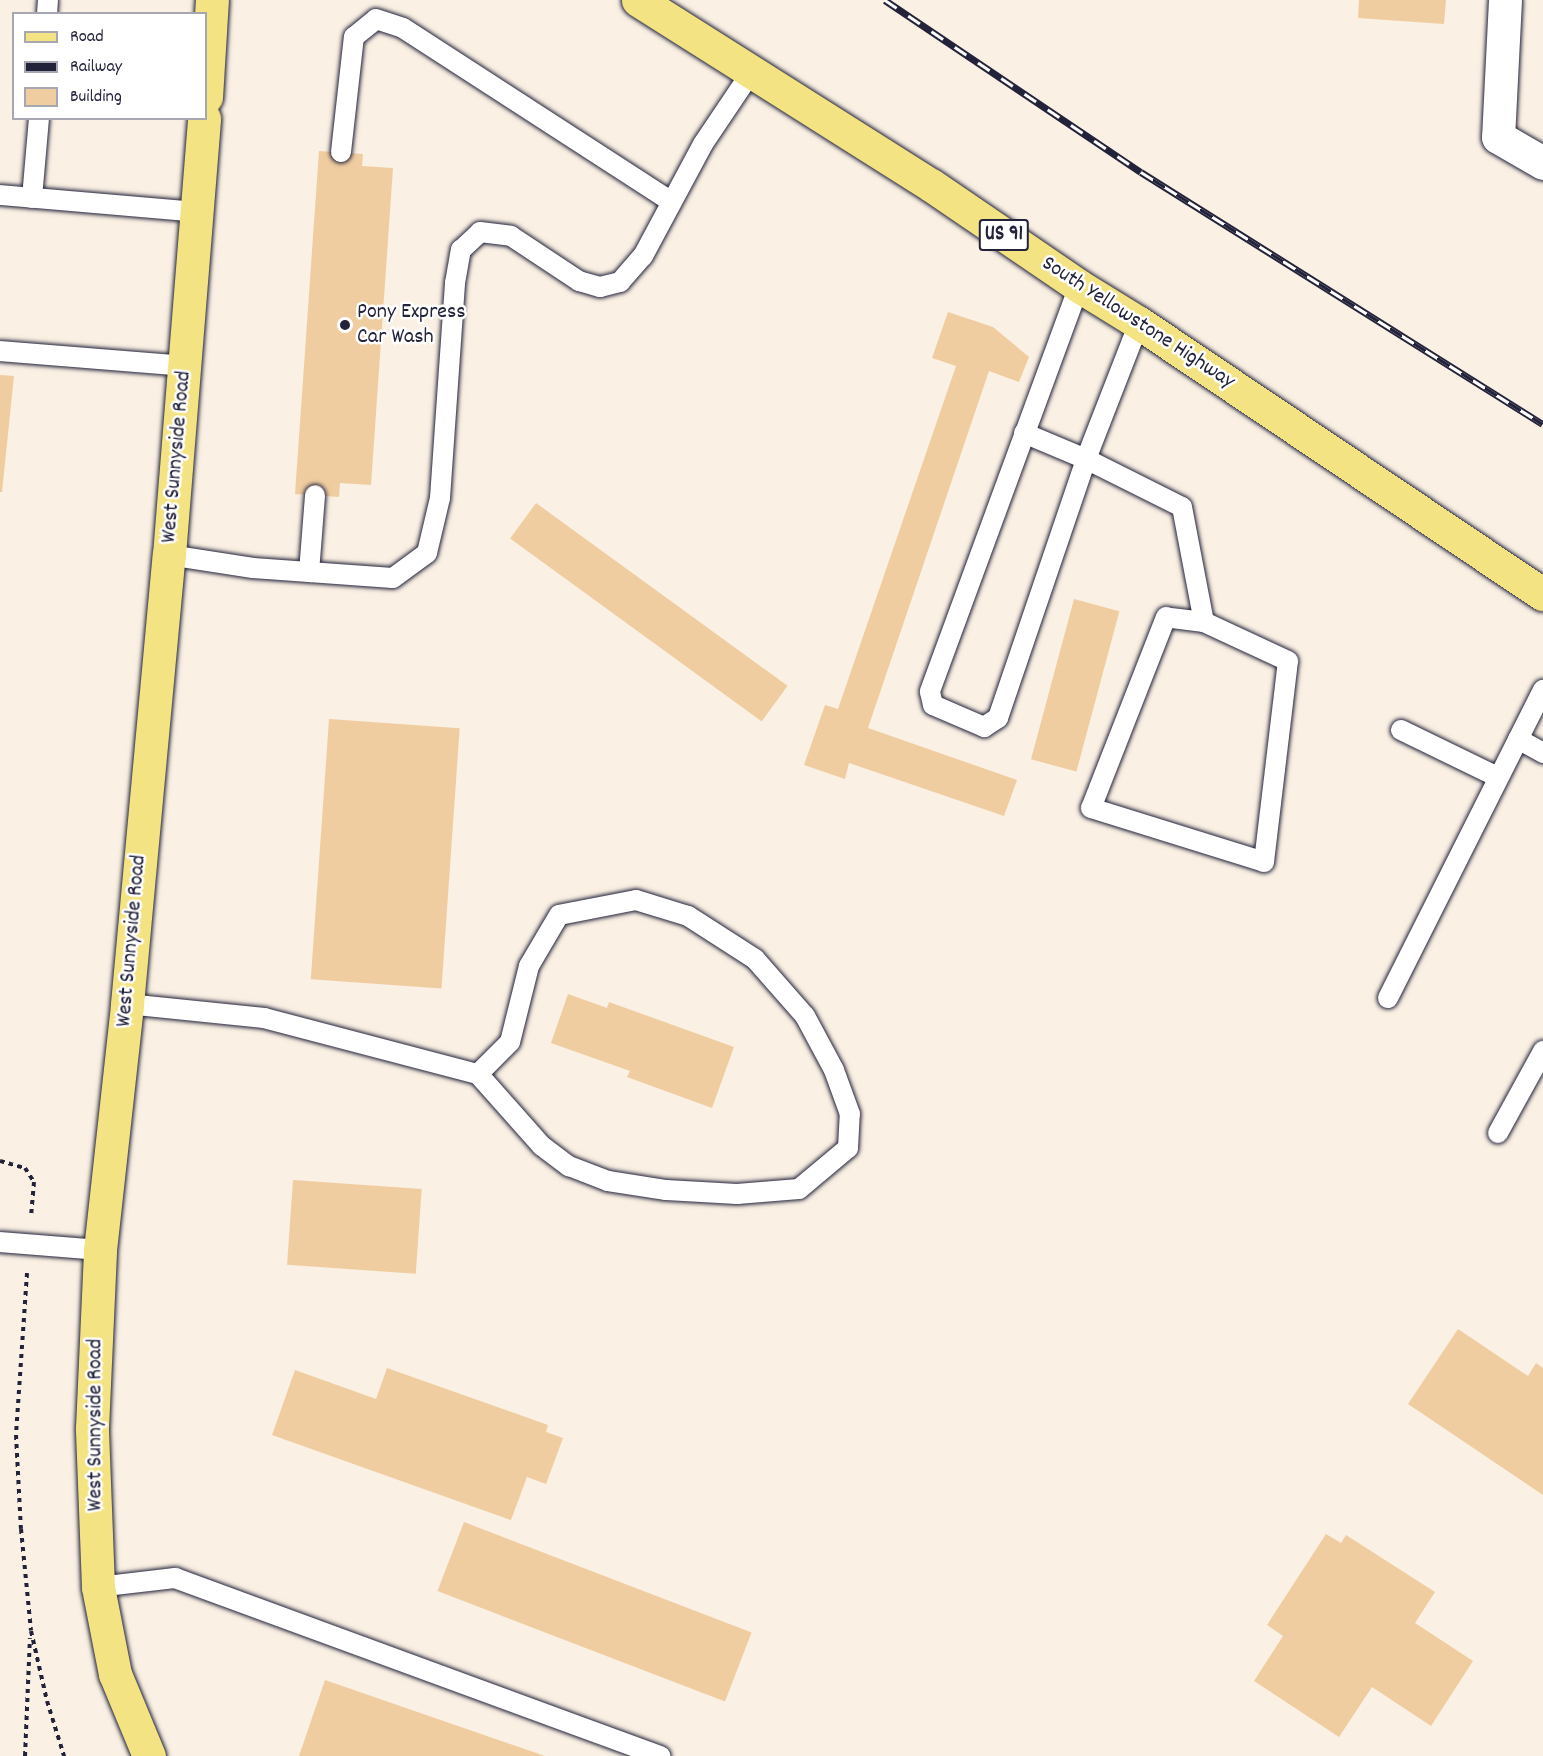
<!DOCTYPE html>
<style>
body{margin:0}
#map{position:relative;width:1543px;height:1756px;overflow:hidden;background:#faf0e3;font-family:Dekko,sans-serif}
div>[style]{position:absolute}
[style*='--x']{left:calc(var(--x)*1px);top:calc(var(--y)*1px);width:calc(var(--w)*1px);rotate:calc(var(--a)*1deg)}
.building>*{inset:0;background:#f0cda1;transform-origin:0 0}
.path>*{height:4px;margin-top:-2px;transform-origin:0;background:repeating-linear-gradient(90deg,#22223b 0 4.5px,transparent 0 9px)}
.roads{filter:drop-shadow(0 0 2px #22223b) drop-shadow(0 0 2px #22223b)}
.service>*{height:20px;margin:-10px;padding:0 10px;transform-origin:10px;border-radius:10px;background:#fff}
.minor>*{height:33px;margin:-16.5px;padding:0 16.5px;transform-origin:16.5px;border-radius:16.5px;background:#fff}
.primary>*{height:33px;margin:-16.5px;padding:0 16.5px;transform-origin:16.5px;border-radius:16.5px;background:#f4e382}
.trunk>*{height:33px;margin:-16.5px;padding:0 16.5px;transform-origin:16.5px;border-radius:16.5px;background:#f4e382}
.rail>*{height:7px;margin-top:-3.5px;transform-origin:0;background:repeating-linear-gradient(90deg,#fff 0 14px,#22223b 0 28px);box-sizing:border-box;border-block:2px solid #22223b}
.dots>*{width:16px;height:16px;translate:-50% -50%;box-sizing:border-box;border:3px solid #fff;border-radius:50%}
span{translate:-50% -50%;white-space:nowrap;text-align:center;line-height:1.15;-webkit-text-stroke:5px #fff;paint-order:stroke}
.shield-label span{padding:2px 4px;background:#fff;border:2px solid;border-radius:4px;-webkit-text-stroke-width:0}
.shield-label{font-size:21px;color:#22223b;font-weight:700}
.poi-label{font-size:22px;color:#22223b}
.left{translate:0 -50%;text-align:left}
.street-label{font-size:22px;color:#22223b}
.legend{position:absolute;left:12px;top:12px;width:195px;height:108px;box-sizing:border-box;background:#fff;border:2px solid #a7a7b1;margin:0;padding:8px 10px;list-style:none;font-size:18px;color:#22223b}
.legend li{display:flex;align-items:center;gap:12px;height:30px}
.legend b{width:30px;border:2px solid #a7a7b1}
</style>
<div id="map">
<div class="building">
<div style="clip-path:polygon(1359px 0,1446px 0,1444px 24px,1358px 18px)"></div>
<div style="clip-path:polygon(319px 151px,363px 154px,362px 166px,393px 168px,371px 485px,340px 483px,339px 497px,295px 494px)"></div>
<div style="clip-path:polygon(948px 312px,993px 327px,1029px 357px,1019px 382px,989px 371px,868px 728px,1017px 780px,1004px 816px,849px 763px,845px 779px,804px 765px,825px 705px,838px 709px,956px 366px,932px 358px)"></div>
<div style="clip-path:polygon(0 375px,14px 376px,2px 492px,0 492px)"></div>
<div style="left:536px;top:503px;width:311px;height:44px;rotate:36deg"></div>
<div style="left:1074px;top:599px;width:47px;height:166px;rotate:15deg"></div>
<div style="left:329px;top:719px;width:131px;height:261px;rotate:4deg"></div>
<div style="clip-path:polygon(568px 994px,607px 1008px,609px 1002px,734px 1047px,712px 1108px,627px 1077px,630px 1071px,551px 1043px)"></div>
<div style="left:293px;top:1180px;width:129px;height:85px;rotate:4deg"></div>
<div style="clip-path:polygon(1458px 1329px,1528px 1376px,1536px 1363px,1543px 1368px,1543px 1495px,1408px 1404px)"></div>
<div style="clip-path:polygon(387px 1368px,548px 1425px,546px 1432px,563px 1438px,546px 1484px,527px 1477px,511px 1520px,272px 1435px,295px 1370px,376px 1399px)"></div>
<div style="left:464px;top:1522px;width:308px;height:74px;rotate:21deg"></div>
<div style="clip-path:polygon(1326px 1534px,1341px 1543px,1346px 1535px,1435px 1592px,1415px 1623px,1473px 1661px,1431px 1726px,1372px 1687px,1339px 1737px,1254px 1681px,1283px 1636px,1267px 1625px)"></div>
<div style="clip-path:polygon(325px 1680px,545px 1756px,299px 1756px)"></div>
</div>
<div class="path">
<div style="--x:0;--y:1161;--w:26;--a:16"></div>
<div style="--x:25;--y:1168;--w:17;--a:57"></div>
<div style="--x:34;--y:1182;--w:36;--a:95"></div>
<div style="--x:27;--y:1273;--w:162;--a:93.9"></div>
<div style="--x:16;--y:1435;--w:94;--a:87"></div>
<div style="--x:21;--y:1529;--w:102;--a:84.4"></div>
<div style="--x:31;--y:1631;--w:72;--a:77.1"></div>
<div style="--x:47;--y:1701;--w:58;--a:72.8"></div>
<div style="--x:25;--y:1756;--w:118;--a:-87.6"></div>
</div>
<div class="roads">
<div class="service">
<div style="--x:47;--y:14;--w:14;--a:-86"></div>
<div style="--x:341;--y:152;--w:116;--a:-83.6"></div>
<div style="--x:354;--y:37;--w:28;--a:-39"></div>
<div style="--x:376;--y:19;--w:28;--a:18"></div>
<div style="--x:403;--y:28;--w:320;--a:32.9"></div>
<div style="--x:0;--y:195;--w:199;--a:4.9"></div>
<div style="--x:32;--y:198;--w:80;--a:-85"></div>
<div style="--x:1079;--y:286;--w:432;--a:110.2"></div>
<div style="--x:930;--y:692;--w:13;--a:77"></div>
<div style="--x:933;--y:705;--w:56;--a:23.3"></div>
<div style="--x:984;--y:727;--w:17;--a:-33"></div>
<div style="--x:998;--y:718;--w:274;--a:-71.2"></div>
<div style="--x:1086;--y:459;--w:146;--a:-68.7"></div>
<div style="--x:0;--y:351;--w:186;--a:4.6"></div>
<div style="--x:1024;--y:433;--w:67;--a:22.8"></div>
<div style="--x:1086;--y:459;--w:107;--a:26.6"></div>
<div style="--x:1182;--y:507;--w:117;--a:79.2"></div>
<div style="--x:1204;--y:622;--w:38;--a:-173"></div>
<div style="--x:1166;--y:617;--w:205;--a:111.4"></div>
<div style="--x:1091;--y:808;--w:181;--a:17.3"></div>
<div style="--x:1264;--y:862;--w:202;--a:-83.2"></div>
<div style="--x:1288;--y:661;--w:93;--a:-155.1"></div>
<div style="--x:169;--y:555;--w:85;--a:8.8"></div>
<div style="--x:253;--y:568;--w:140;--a:4.1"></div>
<div style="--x:393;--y:578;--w:42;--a:-36.3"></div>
<div style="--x:427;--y:553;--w:57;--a:-76.7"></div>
<div style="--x:440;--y:498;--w:216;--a:-86"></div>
<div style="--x:455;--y:283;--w:34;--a:-80"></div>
<div style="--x:461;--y:250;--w:26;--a:-43"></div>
<div style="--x:480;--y:232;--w:31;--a:7"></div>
<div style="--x:511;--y:236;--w:82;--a:33.5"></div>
<div style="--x:579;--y:281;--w:22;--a:16"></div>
<div style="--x:600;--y:287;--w:21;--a:-14"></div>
<div style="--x:620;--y:282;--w:35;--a:-49"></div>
<div style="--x:643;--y:256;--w:127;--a:-61.8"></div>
<div style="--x:703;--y:144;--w:88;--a:-56.1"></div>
<div style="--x:309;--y:572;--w:77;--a:-85.5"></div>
<div style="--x:1401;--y:730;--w:108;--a:25.9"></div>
<div style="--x:1518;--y:739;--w:29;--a:29"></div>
<div style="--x:1388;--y:998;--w:345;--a:-63.3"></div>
<div style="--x:127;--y:1004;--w:138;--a:5.8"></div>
<div style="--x:264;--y:1018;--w:221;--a:14.7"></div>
<div style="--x:478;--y:1074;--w:96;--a:48.4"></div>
<div style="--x:542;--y:1146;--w:34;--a:37"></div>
<div style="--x:569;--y:1166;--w:42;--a:21"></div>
<div style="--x:608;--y:1181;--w:59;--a:8.8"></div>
<div style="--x:666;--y:1190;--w:71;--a:3.2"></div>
<div style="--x:737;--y:1194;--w:62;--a:-4.6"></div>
<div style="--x:799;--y:1189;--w:64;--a:-39.9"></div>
<div style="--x:848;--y:1148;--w:34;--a:-87"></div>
<div style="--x:850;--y:1114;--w:47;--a:-110"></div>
<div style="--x:834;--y:1070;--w:61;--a:-118.2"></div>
<div style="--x:805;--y:1016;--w:76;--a:-131.3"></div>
<div style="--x:755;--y:959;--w:80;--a:-147.3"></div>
<div style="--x:688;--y:916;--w:54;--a:-162.9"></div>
<div style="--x:636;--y:900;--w:78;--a:169"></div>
<div style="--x:559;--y:915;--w:59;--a:120.5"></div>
<div style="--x:529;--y:966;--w:78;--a:104"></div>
<div style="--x:510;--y:1042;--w:45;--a:135"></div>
<div style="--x:1498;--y:1133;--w:94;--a:-61.2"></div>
<div style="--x:0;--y:1242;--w:100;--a:4.6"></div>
<div style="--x:98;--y:1587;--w:78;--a:-6.7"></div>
<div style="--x:175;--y:1578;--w:517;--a:20.15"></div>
</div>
<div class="minor">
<div style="--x:1505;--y:0;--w:137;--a:92.9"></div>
<div style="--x:1498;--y:137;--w:52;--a:30"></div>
</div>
<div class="primary">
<div style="--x:638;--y:0;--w:347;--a:32.3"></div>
<div style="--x:931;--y:185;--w:179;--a:34.3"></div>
<div style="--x:1079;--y:286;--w:70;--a:31.7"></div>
<div style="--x:1139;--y:323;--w:486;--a:33.9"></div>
</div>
<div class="trunk">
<div style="--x:206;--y:97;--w:97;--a:-86.5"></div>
<div style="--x:149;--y:1756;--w:89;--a:-112.5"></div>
<div style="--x:115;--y:1674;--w:89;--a:-101.1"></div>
<div style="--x:98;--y:1587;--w:159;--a:-92.2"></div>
<div style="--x:92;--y:1428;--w:178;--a:-87.4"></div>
<div style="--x:100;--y:1250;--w:247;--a:-83.7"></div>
<div style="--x:127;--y:1004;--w:451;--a:-84.7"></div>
<div style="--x:169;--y:555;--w:438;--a:-85.4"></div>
</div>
</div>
<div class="rail">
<div style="--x:885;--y:0;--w:308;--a:33.9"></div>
<div style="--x:1141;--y:172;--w:474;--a:32.1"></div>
</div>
<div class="dots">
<div style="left:345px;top:325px;background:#22223b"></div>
</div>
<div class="shield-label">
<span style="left:1004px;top:235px">US 91</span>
</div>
<div class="poi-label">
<span class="left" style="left:357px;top:325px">Pony Express<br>Car Wash</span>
</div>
<div class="street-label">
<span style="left:1138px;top:323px;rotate:33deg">South Yellowstone Highway</span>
<span style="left:177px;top:457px;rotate:-85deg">West Sunnyside Road</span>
<span style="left:132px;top:941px;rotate:-85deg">West Sunnyside Road</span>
<span style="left:96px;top:1425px;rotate:-90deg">West Sunnyside Road</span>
</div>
<ul class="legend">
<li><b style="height:8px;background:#f4e382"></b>Road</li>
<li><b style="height:8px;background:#22223b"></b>Railway</li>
<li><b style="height:16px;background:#f0cda1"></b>Building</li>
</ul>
</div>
